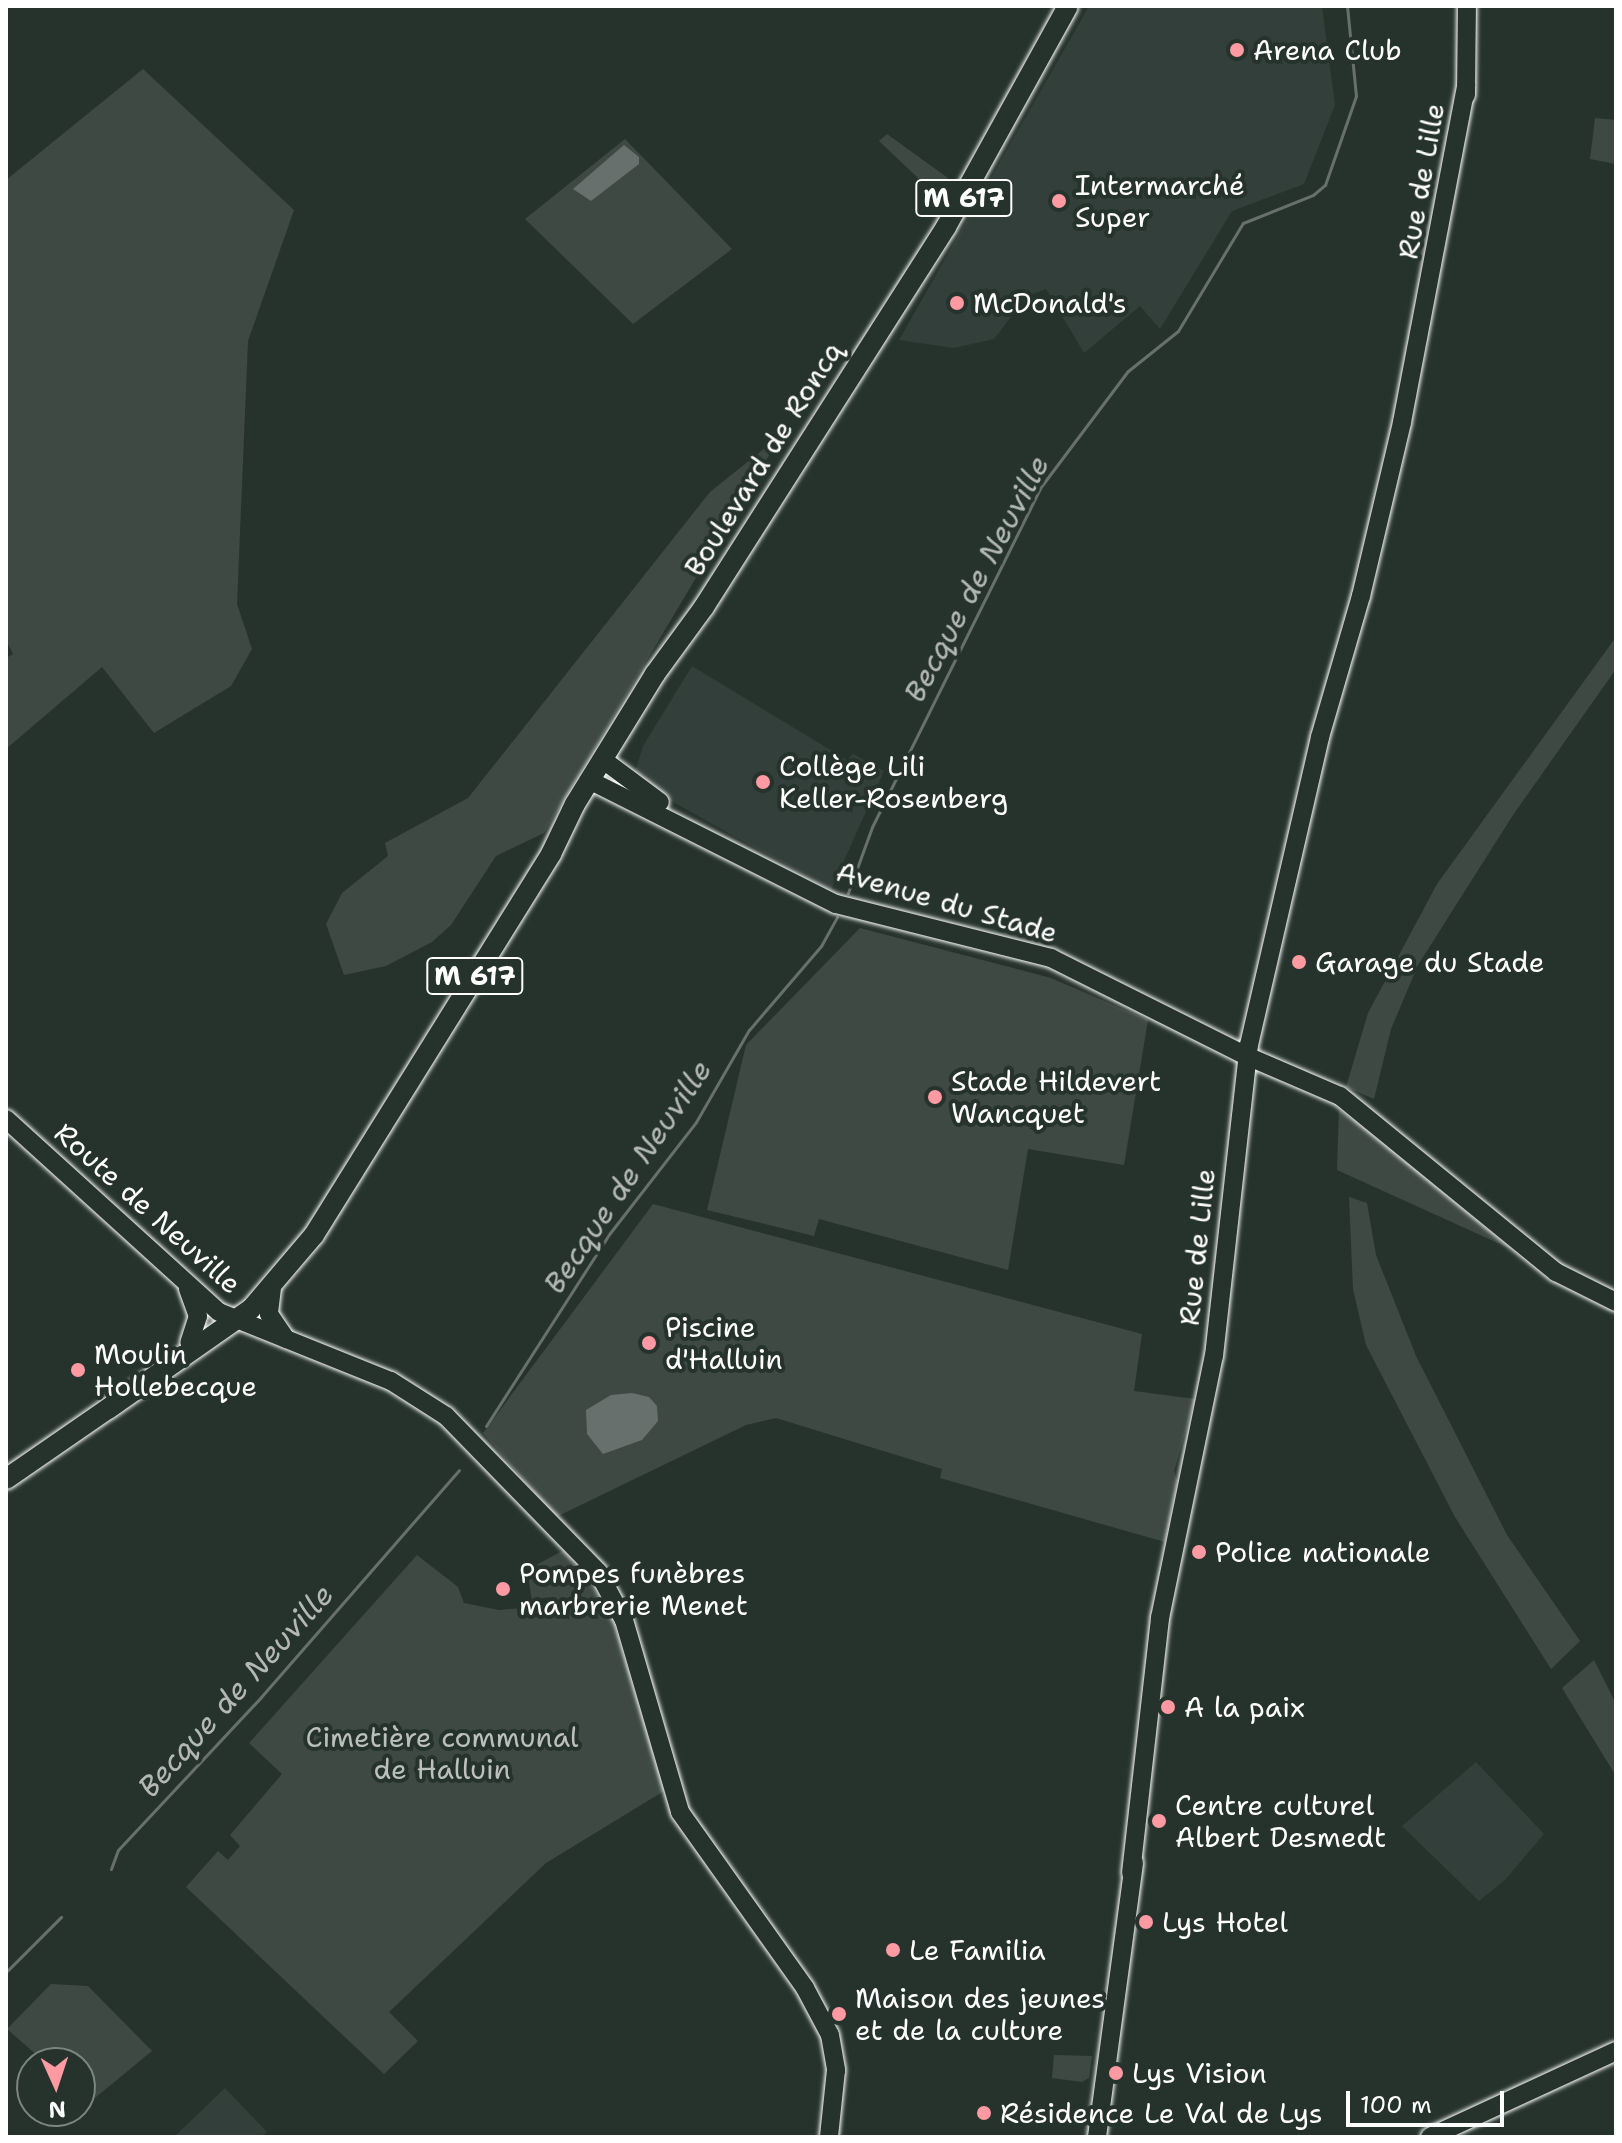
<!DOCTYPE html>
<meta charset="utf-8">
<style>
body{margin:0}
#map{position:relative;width:1622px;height:2143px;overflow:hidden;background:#26332d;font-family:"Shantell Sans",sans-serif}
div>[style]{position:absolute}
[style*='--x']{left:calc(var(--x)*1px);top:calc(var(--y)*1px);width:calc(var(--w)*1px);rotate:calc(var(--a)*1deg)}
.built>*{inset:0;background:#333f3a}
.green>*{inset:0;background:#3e4944}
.water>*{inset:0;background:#67706c}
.stream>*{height:3px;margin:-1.5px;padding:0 1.5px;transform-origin:1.5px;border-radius:1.5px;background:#67706c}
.roads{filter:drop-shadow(0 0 2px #fff) drop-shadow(0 0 2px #fff)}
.secondary>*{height:18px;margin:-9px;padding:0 9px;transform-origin:9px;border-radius:9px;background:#26332d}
.primary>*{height:20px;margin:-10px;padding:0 10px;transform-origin:10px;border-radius:10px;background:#26332d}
.dots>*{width:22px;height:22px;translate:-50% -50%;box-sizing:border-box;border:4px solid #26332d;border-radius:50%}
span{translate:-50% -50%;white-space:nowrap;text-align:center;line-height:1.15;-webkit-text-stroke:8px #26332d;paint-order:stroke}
.shield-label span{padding:2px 6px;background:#26332d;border:2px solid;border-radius:6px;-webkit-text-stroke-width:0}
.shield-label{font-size:26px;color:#fff;font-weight:700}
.poi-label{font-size:28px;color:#fff}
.left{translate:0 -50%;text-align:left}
.street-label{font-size:28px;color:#fff}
.park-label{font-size:28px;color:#bbbfbe}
.water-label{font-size:30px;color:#b3b8b6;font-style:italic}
.frame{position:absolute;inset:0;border:8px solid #fff;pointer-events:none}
.north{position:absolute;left:16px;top:2047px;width:80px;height:80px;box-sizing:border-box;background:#26332d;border:2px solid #7d8581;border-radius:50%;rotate:177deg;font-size:22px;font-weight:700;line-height:32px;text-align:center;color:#fff}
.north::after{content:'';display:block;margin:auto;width:28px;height:36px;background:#ff9aa2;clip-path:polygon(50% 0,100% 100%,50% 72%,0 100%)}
.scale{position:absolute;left:1346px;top:2091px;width:158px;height:36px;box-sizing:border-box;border:4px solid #fff;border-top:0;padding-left:10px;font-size:24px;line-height:28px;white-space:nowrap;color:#fff;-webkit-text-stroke:6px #26332d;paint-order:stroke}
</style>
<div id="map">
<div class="built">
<div style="clip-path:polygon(1089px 6px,1322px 6px,1335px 105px,1304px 184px,1232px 211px,1160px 329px,1140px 306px,1084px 353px,1046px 289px,1027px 296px,994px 339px,954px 348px,899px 340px)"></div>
<div style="clip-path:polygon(692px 666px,847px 760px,853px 754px,884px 771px,831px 890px,657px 793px,635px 772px,643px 746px)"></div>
<div style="clip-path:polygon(1476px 1762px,1544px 1834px,1505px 1880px,1479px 1901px,1402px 1826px)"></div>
<div style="clip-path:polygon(225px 2088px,267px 2132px,262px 2137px,174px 2137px)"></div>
</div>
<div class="green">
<div style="clip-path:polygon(143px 69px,294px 210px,248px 341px,237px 604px,252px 649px,231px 686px,154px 733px,102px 667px,6px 749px,6px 658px,13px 654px,6px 640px,6px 180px)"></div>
<div style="clip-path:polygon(1595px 118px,1616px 120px,1616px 164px,1590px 159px)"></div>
<div style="clip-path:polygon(887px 134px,948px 178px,937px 196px,879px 141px)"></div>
<div style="clip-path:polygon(625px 139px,732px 249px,633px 324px,525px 219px)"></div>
<div style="clip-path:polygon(781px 435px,544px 833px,496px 856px,451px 925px,432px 942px,386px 966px,344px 975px,326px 924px,342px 893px,388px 856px,385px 843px,468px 798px,710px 492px)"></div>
<div style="clip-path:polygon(1616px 637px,1616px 669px,1513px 815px,1418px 965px,1391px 1029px,1374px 1099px,1346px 1087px,1368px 1013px,1437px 884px)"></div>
<div style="clip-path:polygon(860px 928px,1051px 978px,1148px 1020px,1124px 1165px,1028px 1149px,1008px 1270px,819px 1219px,814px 1236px,707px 1210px,746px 1045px)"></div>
<div style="clip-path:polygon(1339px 1110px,1370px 1132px,1511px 1249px,1337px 1170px)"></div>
<div style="clip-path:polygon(1349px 1197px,1367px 1203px,1376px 1255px,1416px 1356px,1507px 1535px,1580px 1641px,1551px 1669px,1455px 1517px,1366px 1345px,1353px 1289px)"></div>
<div style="clip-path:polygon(653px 1204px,1142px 1334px,1134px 1391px,1195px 1399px,1174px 1471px,1177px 1481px,1165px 1542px,940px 1478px,942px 1469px,776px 1418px,746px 1425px,556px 1517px,483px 1433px)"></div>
<div style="clip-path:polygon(564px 1550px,611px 1613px,664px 1791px,546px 1863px,389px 2012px,418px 2041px,384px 2074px,186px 1887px,218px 1851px,228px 1860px,240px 1846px,230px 1835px,282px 1774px,249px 1743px,417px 1555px,458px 1587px,464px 1603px,499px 1610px,533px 1607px,527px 1570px)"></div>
<div style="clip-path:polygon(1594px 1660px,1616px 1704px,1616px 1776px,1562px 1688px)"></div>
<div style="clip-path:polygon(51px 1984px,88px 1986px,152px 2051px,90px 2102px,80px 2093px,80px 2063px,46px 2063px,7px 2029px)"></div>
<div style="clip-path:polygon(1054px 2055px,1092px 2056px,1089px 2078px,1082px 2082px,1052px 2078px)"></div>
</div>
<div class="water">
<div style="clip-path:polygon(624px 145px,639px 157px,639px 164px,591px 201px,573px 189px)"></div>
<div style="clip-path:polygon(632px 1393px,649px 1397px,657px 1406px,658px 1421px,642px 1440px,603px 1454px,587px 1434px,586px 1410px,611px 1395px)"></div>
</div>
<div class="stream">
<div style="--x:848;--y:893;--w:70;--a:-70"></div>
<div style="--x:872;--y:827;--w:378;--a:-63.6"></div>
<div style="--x:1040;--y:488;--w:146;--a:-53.1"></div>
<div style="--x:1128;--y:371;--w:64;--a:-38.7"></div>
<div style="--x:1178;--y:331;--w:126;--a:-59"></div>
<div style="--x:1243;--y:223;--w:75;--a:-21.8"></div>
<div style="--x:1313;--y:195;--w:16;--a:-40"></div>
<div style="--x:1325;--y:185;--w:94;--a:-70.8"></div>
<div style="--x:1356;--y:96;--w:90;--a:-95.7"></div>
<div style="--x:486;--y:1426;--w:229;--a:-57.3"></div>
<div style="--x:610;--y:1233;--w:140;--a:-52.2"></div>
<div style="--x:696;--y:1122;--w:106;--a:-60.1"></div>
<div style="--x:749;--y:1030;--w:111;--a:-49.4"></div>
<div style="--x:821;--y:946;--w:33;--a:-61"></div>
<div style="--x:111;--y:1869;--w:20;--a:-70"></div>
<div style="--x:118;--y:1850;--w:209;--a:-46.9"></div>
<div style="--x:261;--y:1697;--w:301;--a:-48.9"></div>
<div style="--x:6;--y:1972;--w:78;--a:-45"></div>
</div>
<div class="roads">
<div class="secondary">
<div style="--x:1466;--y:95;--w:89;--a:-89.4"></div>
<div style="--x:602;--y:759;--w:72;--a:36.6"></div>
<div style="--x:589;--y:780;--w:276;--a:26.7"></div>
<div style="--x:836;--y:904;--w:222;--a:14.1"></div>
<div style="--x:1051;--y:958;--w:219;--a:26.6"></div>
<div style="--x:1247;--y:1056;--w:101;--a:23.3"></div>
<div style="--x:1340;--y:1096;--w:279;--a:39.2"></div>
<div style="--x:1556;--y:1272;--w:67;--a:26.6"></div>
<div style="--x:6;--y:1119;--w:287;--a:42.2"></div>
<div style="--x:219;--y:1312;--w:185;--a:21.9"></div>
<div style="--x:391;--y:1381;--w:65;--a:32.5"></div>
<div style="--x:446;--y:1416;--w:218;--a:45.7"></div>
<div style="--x:598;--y:1572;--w:55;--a:61.6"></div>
<div style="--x:624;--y:1620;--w:200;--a:73.7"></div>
<div style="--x:680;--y:1812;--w:216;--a:54.6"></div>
<div style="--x:805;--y:1988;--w:53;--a:62"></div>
<div style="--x:830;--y:2035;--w:36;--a:80"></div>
<div style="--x:836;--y:2070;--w:67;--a:96"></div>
<div style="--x:272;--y:1288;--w:26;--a:97"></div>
<div style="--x:269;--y:1314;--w:30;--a:56"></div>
<div style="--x:188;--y:1289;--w:29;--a:70"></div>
<div style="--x:198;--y:1316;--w:28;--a:108"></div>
<div style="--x:1131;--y:1873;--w:257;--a:-83.5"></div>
<div style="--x:1160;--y:1618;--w:268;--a:-78.4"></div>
<div style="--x:1214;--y:1356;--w:313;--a:-83.6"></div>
<div style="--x:1249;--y:1045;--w:316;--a:-77"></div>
<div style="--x:1320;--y:737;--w:147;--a:-73.8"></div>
<div style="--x:1361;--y:596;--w:179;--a:-76.7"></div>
<div style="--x:1402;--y:422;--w:342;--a:-79.2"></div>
<div style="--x:1097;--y:2137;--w:277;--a:-82.3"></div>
<div style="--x:1430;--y:2137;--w:205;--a:-24.8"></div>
</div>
<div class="primary">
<div style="--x:108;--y:1409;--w:174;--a:-35"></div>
<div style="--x:251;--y:1309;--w:97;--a:-49.6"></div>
<div style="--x:314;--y:1235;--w:449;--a:-58.1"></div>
<div style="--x:551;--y:854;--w:55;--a:-64.4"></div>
<div style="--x:575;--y:804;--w:153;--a:-58.4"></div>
<div style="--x:655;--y:674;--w:83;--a:-53.8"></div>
<div style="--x:704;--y:607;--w:451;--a:-57.5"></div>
<div style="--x:946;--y:227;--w:252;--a:-61.1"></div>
<div style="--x:6;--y:1479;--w:134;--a:-34.6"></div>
</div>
</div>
<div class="dots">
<div style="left:1237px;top:50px;background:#ff9aa2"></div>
<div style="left:1059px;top:201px;background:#ff9aa2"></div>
<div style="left:957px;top:303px;background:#ff9aa2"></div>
<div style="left:763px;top:782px;background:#ff9aa2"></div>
<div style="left:1299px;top:962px;background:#ff9aa2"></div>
<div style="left:935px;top:1097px;background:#ff9aa2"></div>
<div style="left:649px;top:1343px;background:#ff9aa2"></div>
<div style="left:78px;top:1370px;background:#ff9aa2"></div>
<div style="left:1199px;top:1552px;background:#ff9aa2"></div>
<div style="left:503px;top:1589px;background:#ff9aa2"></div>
<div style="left:1168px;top:1707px;background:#ff9aa2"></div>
<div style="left:1159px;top:1821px;background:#ff9aa2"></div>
<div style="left:1146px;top:1922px;background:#ff9aa2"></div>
<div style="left:893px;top:1950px;background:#ff9aa2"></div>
<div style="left:839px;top:2014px;background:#ff9aa2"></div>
<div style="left:1116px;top:2073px;background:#ff9aa2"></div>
<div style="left:984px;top:2113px;background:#ff9aa2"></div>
</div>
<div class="shield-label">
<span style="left:964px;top:198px">M 617</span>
<span style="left:475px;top:976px">M 617</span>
</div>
<div class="poi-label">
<span class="left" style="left:1253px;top:50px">Arena Club</span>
<span class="left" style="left:1075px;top:201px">Intermarché<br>Super</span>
<span class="left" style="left:973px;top:303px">McDonald's</span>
<span class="left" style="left:779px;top:782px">Collège Lili<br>Keller-Rosenberg</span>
<span class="left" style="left:1315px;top:962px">Garage du Stade</span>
<span class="left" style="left:951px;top:1097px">Stade Hildevert<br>Wancquet</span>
<span class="left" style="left:665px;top:1343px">Piscine<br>d'Halluin</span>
<span class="left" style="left:94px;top:1370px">Moulin<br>Hollebecque</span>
<span class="left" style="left:1215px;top:1552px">Police nationale</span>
<span class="left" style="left:519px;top:1589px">Pompes funèbres<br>marbrerie Menet</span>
<span class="left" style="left:1184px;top:1707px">A la paix</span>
<span class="left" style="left:1175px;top:1821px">Centre culturel<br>Albert Desmedt</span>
<span class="left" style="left:1162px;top:1922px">Lys Hotel</span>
<span class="left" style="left:909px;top:1950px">Le Familia</span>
<span class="left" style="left:855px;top:2014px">Maison des jeunes<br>et de la culture</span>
<span class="left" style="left:1132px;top:2073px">Lys Vision</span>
<span class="left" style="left:1000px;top:2113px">Résidence Le Val de Lys</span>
</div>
<div class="street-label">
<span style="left:1421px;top:181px;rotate:-80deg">Rue de Lille</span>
<span style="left:763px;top:459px;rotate:-58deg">Boulevard de Roncq</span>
<span style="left:947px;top:902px;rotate:16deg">Avenue du Stade</span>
<span style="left:148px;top:1208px;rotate:42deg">Route de Neuville</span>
<span style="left:1197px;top:1247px;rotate:-84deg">Rue de Lille</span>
</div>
<div class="park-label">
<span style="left:442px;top:1753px">Cimetière communal<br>de Halluin</span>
</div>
<div class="water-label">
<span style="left:977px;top:579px;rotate:-62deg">Becque de Neuville</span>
<span style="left:628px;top:1177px;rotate:-56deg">Becque de Neuville</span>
<span style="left:236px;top:1691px;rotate:-48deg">Becque de Neuville</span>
</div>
<div class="frame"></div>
<div class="north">N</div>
<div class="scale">100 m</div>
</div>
